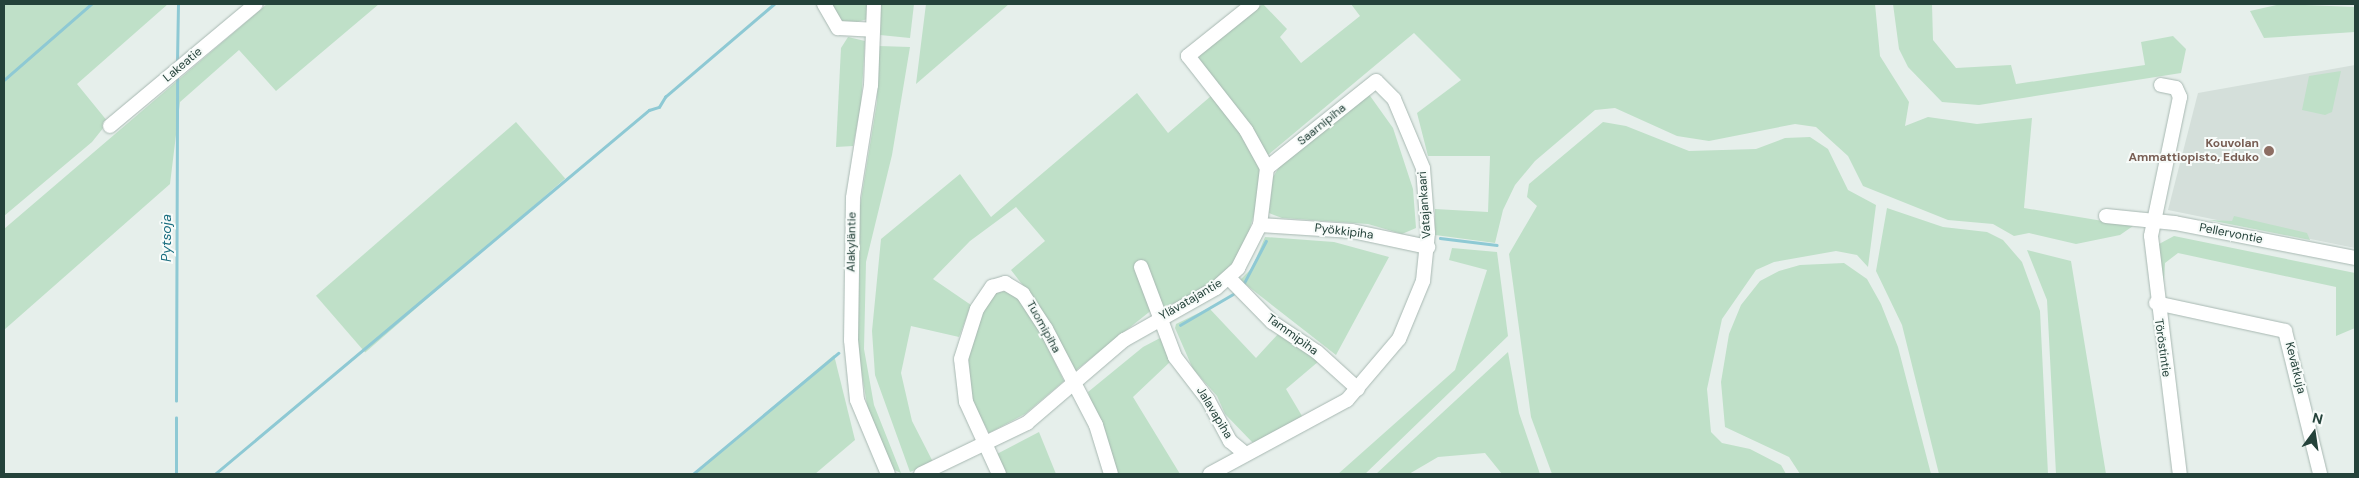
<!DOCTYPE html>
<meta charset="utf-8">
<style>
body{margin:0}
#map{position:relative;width:2359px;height:478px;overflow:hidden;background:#e6efeb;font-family:"DM Sans",sans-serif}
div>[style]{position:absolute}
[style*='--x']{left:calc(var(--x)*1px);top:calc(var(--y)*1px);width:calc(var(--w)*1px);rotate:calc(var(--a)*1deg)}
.built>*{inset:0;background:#d4dfda}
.green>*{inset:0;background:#bfe0c8;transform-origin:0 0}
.stream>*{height:2.5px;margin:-1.25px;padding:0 1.25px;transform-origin:1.25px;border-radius:1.25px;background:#8ec9d4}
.roads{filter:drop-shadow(0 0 1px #a8b8b2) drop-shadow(0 0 1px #a8b8b2)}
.minor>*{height:14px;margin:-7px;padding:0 7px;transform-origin:7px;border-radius:7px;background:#fff}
.dots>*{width:14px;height:14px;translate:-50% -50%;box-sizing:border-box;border:2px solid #f7fbf9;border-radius:50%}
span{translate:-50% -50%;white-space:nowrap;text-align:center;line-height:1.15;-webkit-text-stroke:4px #f7fbf9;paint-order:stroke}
.street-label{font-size:12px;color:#24423a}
.education-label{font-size:12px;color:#785e54;font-weight:700}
.right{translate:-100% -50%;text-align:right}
.water-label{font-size:14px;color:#1c6f80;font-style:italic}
.frame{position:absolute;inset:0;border:5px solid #24423a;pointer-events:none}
.north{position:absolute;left:2289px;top:408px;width:50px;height:50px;-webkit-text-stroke:4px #f7fbf9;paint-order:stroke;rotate:14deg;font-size:14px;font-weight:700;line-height:20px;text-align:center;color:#24423a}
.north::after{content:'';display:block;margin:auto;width:18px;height:22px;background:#24423a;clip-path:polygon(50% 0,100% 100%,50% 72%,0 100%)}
</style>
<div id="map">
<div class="built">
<div style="clip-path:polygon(2355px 65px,2355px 248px,2168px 210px,2198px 93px)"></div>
</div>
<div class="green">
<div style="clip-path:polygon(4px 4px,168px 4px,77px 84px,108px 122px,92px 142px,4px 216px)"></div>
<div style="clip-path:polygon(267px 4px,379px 4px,276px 91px,239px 50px,180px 102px,170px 184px,4px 330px,4px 229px)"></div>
<div style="clip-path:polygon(830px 4px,868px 4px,868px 19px,849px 24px,836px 18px)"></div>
<div style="clip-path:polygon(881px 4px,914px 4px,910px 38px,880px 35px)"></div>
<div style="clip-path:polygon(926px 4px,1009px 4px,916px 84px)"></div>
<div style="clip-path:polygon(1263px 4px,1287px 29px,1280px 37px,1301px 63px,1360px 16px,1351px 4px,1875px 4px,1880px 56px,1909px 102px,1905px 126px,1928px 117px,1977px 124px,2032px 118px,2024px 208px,2133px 226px,2120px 235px,2076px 244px,2029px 233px,2014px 236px,1993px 224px,1948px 220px,1863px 186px,1848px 156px,1816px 127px,1795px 124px,1709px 141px,1677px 136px,1615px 108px,1595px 110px,1535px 161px,1515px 185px,1503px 210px,1495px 243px,1435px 235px,1435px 209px,1488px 212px,1490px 156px,1428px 156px,1417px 113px,1461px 80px,1414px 33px,1268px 155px,1238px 108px,1198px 62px,1201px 51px)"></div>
<div style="clip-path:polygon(1893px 4px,1932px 4px,1933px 40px,1956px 68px,2011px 65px,2016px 84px,2145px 65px,2141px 42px,2173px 36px,2186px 49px,2181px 73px,1979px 105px,1942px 102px,1908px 67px,1899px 49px)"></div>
<div style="clip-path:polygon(2281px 4px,2355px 7px,2355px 32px,2264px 38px,2250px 11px)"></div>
<div style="clip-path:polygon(848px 37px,865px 41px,861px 105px,853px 146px,836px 147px,841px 48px)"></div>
<div style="clip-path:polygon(879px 46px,910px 47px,892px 155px,866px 262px,864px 349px,874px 405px,901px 473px,892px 469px,868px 411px,857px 344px,859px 212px,877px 102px)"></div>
<div style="clip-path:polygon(2341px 71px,2332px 112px,2325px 115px,2302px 110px,2309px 76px)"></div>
<div style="clip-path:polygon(1137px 93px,1168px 133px,1211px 96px,1238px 130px,1260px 170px,1259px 197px,1245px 245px,1226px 274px,1185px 300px,1153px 309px,1075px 371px,1040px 307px,1011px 270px,1045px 241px,1016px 207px,970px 241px,933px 279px,971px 305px,959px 337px,911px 326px,901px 373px,912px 421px,933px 462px,910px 472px,875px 375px,872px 331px,881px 239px,960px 174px,991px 217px)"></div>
<div style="clip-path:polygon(1368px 93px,1393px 128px,1413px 189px,1416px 228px,1402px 234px,1368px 224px,1282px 218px,1269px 213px,1273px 177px,1281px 164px)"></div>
<div style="left:516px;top:122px;width:75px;height:265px;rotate:49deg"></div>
<div style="clip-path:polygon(1603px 122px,1626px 126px,1689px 151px,1756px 149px,1785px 138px,1810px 137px,1828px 149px,1848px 190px,1876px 205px,1868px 267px,1857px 255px,1836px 251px,1774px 262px,1756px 270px,1722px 319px,1707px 389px,1711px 432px,1722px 443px,1750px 449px,1781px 465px,1786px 474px,1552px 474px,1531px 417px,1509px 254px,1537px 206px,1527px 197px,1529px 184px)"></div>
<div style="clip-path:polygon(1887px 208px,1943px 227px,1987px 232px,2003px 240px,2022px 262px,2040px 311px,2048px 474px,1939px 474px,1902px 325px,1876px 271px)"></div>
<div style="clip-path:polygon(2234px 216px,2307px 233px,2310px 240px,2209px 220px,2232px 221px)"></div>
<div style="clip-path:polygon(2174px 236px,2355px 273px,2355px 328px,2336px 336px,2336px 287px,2178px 253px,2165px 263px,2163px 297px,2159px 244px)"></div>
<div style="clip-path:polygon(1265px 237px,1334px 242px,1389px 257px,1336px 355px,1240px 280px,1252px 268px)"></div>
<div style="clip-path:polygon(1452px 248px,1497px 252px,1508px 336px,1365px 474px,1338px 474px,1455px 370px,1487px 270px,1449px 260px)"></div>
<div style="clip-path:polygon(2027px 250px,2071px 261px,2106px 474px,2056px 474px,2047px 300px)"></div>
<div style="clip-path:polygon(1844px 263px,1867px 279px,1881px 304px,1898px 347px,1931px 474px,1800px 474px,1789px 457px,1725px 427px,1721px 382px,1729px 334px,1741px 305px,1760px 281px,1779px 271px,1800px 265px)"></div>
<div style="clip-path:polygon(1006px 291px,1018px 297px,1033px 318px,1064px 381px,1025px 414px,989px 433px,972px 401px,968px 352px,982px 312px,995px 293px)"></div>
<div style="clip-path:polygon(1209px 308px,1256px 358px,1279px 333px,1319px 361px,1286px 389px,1305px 421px,1253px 443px,1225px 414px,1217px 396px,1193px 369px,1175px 328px,1176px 324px)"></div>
<div style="clip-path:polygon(1162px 337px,1171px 361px,1133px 397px,1180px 474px,1117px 474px,1088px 392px,1143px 347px)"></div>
<div style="clip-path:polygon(1508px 352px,1519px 413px,1540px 474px,1502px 474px,1485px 453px,1438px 457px,1409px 474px,1376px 474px)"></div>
<div style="clip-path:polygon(834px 355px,855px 440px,815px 474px,694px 474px)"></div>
<div style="clip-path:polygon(1039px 432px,1056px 474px,1004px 474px,995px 455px)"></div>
</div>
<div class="stream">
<div style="--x:177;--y:62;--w:58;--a:-89"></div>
<div style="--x:4;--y:80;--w:116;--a:-41.1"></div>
<div style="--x:1440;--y:238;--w:57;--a:7"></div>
<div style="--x:1244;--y:283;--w:47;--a:-62.4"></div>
<div style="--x:1180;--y:325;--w:61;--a:-30.3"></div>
<div style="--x:176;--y:401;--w:325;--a:-89.8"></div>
<div style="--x:176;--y:474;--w:56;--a:-90"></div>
<div style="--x:215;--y:474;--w:566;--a:-39.99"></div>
<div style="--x:649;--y:110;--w:10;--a:-17"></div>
<div style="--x:659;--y:107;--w:12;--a:-59"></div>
<div style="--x:665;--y:97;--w:143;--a:-40.5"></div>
<div style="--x:693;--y:474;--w:189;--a:-39.8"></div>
</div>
<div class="roads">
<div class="minor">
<div style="--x:824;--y:4;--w:28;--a:60"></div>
<div style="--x:838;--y:28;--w:35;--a:3"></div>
<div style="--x:874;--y:4;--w:81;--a:92.1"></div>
<div style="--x:871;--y:85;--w:114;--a:99.1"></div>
<div style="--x:853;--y:198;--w:142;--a:90.8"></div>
<div style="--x:851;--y:340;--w:60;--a:84.3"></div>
<div style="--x:857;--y:400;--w:80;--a:67.3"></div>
<div style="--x:2161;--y:85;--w:15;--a:11"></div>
<div style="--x:2176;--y:88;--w:10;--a:66"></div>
<div style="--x:2180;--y:97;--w:142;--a:101.8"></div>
<div style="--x:2151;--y:236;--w:240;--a:83.1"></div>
<div style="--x:110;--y:126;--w:190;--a:-39.9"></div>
<div style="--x:2106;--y:216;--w:69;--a:5.8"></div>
<div style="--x:2175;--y:223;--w:183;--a:11"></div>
<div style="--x:1260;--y:225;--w:92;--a:3.7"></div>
<div style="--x:1352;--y:231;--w:78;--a:11.9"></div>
<div style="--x:1141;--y:267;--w:96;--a:69.3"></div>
<div style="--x:1175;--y:357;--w:54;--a:52.5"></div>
<div style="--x:1208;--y:400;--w:47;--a:61.8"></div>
<div style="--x:1230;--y:441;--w:17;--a:40"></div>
<div style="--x:1229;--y:278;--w:62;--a:45.7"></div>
<div style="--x:1272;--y:322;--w:54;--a:33.7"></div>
<div style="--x:1317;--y:352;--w:55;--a:42.1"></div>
<div style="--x:2156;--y:303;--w:132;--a:12.2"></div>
<div style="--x:2285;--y:331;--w:147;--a:76.2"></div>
<div style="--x:921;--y:474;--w:118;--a:-25.7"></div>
<div style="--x:1027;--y:423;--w:128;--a:-40.6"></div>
<div style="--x:1124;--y:340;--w:106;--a:-29.5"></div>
<div style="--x:1216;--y:288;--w:30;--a:-42"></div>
<div style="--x:1238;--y:268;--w:48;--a:-62.9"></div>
<div style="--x:1260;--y:225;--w:57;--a:-83"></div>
<div style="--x:1267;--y:168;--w:43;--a:-118.9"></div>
<div style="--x:1246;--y:130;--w:94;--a:-128.1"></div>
<div style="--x:1188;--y:56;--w:83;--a:-38.7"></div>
<div style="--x:999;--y:474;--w:79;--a:-114.6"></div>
<div style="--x:966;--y:402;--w:43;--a:-96.6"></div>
<div style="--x:961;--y:359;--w:52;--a:-72.3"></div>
<div style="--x:977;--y:309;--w:27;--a:-56"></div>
<div style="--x:992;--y:287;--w:14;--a:-17"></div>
<div style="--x:1005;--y:283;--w:21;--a:31"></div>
<div style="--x:1023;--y:294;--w:42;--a:56.7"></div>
<div style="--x:1046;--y:329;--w:108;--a:62.5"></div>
<div style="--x:1096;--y:425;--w:51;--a:73"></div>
<div style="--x:1210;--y:474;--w:156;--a:-28.4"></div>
<div style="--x:1347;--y:400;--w:80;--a:-49.6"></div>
<div style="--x:1399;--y:339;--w:63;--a:-67.5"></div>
<div style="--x:1423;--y:281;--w:48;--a:-84.1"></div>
<div style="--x:1428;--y:233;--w:65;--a:-94.4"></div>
<div style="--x:1423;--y:168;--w:75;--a:-112.8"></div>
<div style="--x:1394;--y:99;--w:25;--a:-135"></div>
<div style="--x:1376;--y:81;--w:139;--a:141.4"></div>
</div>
</div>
<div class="dots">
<div style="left:2269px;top:151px;background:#8d6e63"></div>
</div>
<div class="street-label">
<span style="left:183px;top:65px;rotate:-40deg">Lakeatie</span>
<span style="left:1322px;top:125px;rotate:-39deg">Saarnipiha</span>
<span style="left:1425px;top:205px;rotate:-94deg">Vatajankaari</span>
<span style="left:1344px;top:232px;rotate:7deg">Pyökkipiha</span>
<span style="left:2231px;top:234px;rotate:11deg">Pellervontie</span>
<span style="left:852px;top:242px;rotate:-89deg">Alakyläntie</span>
<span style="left:1191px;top:300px;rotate:-30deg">Ylävatajantie</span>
<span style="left:1043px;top:327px;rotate:61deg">Tuomipiha</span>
<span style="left:1292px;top:335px;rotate:36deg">Tammipiha</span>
<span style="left:2162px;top:348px;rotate:82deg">Töröstintie</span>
<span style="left:2295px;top:368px;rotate:76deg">Kevätkuja</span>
<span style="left:1214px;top:413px;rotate:59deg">Jalavapiha</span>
</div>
<div class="education-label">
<span class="right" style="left:2259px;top:151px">Kouvolan<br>Ammattiopisto, Eduko</span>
</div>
<div class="water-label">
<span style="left:166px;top:238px;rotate:-90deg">Pytsoja</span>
</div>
<div class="frame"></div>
<div class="north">N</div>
</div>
